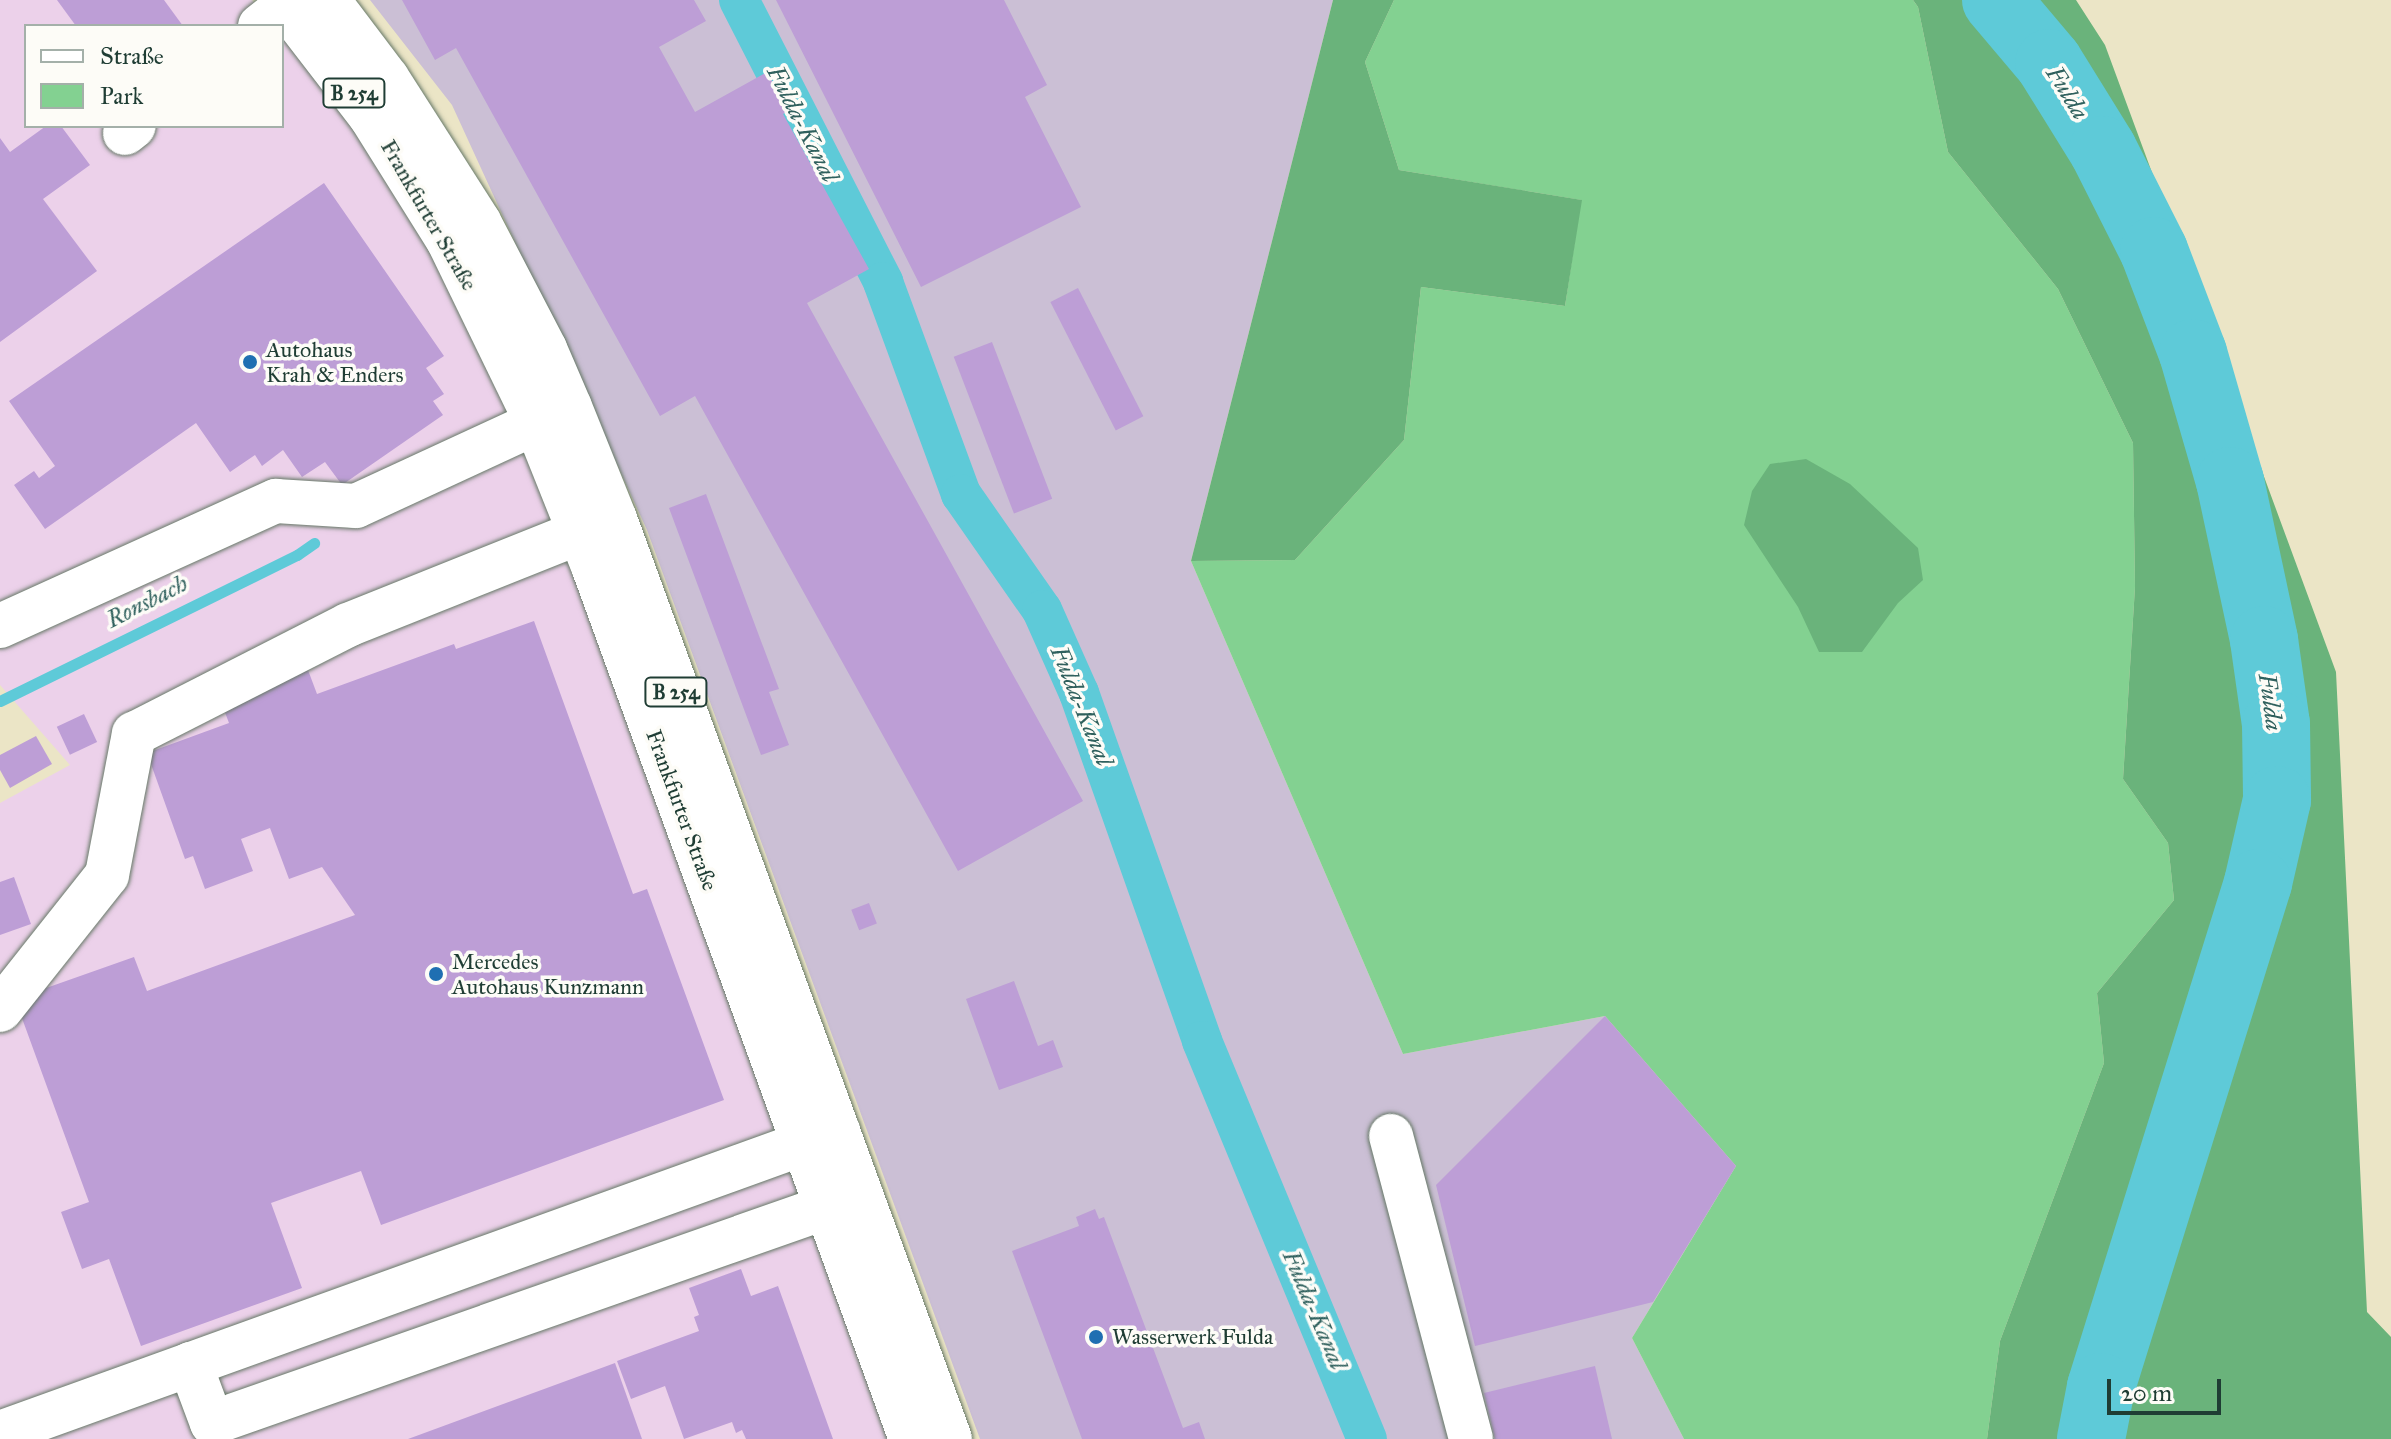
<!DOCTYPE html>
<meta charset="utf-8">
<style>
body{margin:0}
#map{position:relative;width:2391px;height:1439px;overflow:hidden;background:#ebe5c6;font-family:"IM FELL Great Primer",serif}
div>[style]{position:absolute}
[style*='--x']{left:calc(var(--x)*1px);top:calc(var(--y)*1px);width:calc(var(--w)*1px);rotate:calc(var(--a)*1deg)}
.built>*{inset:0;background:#ecd1ea}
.industrial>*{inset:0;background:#cbbfd5}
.green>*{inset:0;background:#83d191}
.forest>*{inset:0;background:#6ab37b}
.stream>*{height:11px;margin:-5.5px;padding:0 5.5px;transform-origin:5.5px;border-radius:5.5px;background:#5ecad8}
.canal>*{height:40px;margin:-20px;padding:0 20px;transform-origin:20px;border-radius:20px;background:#5ecad8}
.river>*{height:68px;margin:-34px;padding:0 34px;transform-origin:34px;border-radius:34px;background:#5ecad8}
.building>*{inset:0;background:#bd9ed6;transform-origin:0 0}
.roads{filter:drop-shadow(0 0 2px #667867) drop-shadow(0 0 2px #667867)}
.minor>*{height:44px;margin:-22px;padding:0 22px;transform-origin:22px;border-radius:22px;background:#fff}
.major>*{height:44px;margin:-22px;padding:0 22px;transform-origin:22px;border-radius:22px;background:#fff}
.dots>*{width:22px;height:22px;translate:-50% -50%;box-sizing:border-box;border:4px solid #fdfcf7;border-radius:50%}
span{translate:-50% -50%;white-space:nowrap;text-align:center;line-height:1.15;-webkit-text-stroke:7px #fdfcf7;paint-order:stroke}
.shield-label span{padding:2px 6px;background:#fdfcf7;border:2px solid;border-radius:6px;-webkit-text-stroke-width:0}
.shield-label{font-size:20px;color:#1f3d34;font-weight:700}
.street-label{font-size:22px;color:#1f3d34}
.poi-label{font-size:22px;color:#1f3d34}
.left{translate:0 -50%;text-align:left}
.water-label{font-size:24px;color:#2f605d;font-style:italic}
.legend{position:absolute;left:24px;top:24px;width:260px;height:104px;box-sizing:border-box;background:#fdfcf7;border:2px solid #a4b0a9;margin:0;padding:10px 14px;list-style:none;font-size:24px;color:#1f3d34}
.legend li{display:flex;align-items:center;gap:16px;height:40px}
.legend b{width:40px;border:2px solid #a4b0a9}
.scale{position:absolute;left:2107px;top:1379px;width:114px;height:36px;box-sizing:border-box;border:4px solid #1f3d34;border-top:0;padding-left:10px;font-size:24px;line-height:28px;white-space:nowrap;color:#1f3d34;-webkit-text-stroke:6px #fdfcf7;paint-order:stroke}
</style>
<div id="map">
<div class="built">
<div style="clip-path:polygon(0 0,252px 0,274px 26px,26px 26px,26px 126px,282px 126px,282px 36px,373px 146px,514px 398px,891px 1439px,0 1439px,0 803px,70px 765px,0 685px)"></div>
</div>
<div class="industrial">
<div style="clip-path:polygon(370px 0,1333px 0,1191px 561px,1403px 1054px,1605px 1016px,1736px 1166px,1632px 1338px,1684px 1439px,980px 1439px,647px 530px,452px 105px)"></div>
</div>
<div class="green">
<div style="clip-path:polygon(1394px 0,1913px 0,1918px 7px,1948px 152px,2058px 289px,2133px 443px,2135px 587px,2123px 779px,2168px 843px,2174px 900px,2097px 993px,2104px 1063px,2000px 1341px,1987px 1439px,1684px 1439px,1632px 1338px,1736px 1166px,1605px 1016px,1403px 1054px,1191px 561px,1295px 560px,1404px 440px,1421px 287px,1565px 306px,1581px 200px,1399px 170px,1365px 62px)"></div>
</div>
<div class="forest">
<div style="clip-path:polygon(1333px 0,1394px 0,1365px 62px,1399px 170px,1582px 200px,1565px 306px,1421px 287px,1404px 440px,1295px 560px,1191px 561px)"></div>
<div style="clip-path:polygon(1913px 0,2076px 0,2105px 45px,2336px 672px,2367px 1312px,2391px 1337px,2391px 1439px,1987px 1439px,2000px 1341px,2104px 1063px,2097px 993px,2174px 900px,2168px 843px,2123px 779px,2135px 587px,2133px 443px,2058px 289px,1948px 152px,1918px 7px)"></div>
<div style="clip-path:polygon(1806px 459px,1850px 484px,1918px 548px,1923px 580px,1898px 603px,1862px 652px,1819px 652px,1798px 607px,1744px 525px,1752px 491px,1770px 464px)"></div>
</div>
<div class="stream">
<div style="--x:0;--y:701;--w:331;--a:-26.2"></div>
<div style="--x:297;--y:555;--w:21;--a:-35"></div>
</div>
<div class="canal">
<div style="--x:739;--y:0;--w:317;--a:62.9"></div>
<div style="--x:883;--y:282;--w:226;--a:69.8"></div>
<div style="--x:961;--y:494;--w:141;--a:55.1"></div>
<div style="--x:1042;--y:610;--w:91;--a:66"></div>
<div style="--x:1079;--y:693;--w:369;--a:70.5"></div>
<div style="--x:1202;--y:1041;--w:431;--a:67.5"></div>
</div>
<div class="river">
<div style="--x:1996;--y:0;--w:82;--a:49.9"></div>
<div style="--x:2049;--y:63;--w:102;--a:58.2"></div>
<div style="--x:2103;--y:150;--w:113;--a:63.2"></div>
<div style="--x:2154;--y:251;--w:109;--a:69.1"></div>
<div style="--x:2193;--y:353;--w:133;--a:73.9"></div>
<div style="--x:2230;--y:481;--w:163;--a:77.9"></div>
<div style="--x:2264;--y:640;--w:85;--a:81.9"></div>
<div style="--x:2276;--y:724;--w:76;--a:89.2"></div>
<div style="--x:2277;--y:800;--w:85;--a:102.9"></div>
<div style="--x:2258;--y:883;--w:528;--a:107.3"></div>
<div style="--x:2101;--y:1387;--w:53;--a:100.9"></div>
</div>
<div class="building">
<div style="clip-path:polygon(57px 0,164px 0,183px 26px,76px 26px)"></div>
<div style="clip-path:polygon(402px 0,694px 0,706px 21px,659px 47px,695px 112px,767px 72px,789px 111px,783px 114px,869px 269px,807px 303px,1083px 801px,958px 871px,695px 396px,660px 416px,456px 48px,435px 60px)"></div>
<div style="clip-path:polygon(776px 0,1004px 0,1047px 85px,1025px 97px,1081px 207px,921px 287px)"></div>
<div style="clip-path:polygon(46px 126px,61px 126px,90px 165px,43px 199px,97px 271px,0 342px,0 138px,10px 152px)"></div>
<div style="clip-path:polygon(324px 183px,444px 356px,426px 368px,444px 394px,433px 401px,443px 415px,342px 485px,325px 462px,302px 477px,283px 450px,262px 466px,255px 455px,230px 472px,196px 423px,45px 529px,14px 485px,34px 471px,39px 478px,55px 466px,9px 401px)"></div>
<div style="left:1078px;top:288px;width:144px;height:31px;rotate:63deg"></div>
<div style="left:992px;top:342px;width:168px;height:41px;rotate:69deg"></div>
<div style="clip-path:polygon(706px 494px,779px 689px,769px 692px,789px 745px,761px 755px,669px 508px)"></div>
<div style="clip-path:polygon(534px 621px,633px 894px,647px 889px,724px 1100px,381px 1225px,361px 1171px,271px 1203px,302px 1288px,141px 1346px,109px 1259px,82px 1269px,61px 1212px,89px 1202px,15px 999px,134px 957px,147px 991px,355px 915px,322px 867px,289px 879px,270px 828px,241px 839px,253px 871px,205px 889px,193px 856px,185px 859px,147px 753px,229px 723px,221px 702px,308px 670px,317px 694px,454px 644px,456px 649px)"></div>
<div style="left:84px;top:714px;width:31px;height:30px;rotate:65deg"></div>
<div style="clip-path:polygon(36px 736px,52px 764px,10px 788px,0 770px,0 755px)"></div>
<div style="clip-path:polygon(14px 877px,31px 924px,0 935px,0 882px)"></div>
<div style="left:869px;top:903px;width:22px;height:19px;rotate:69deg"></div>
<div style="clip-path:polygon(1014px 981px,1038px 1046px,1053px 1040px,1063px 1067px,999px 1090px,966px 999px)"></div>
<div style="clip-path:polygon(1605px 1016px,1736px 1166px,1653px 1302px,1475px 1346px,1436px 1185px)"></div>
<div style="clip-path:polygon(1095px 1209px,1099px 1219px,1104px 1217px,1183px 1428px,1199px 1422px,1205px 1439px,1082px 1439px,1012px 1251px,1079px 1226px,1076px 1217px)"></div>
<div style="clip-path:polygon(741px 1269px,751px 1296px,778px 1286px,833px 1439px,746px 1439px,742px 1430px,736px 1433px,732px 1422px,684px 1439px,665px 1386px,631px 1399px,617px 1361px,699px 1331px,694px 1317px,699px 1315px,689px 1288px)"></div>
<div style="clip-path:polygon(615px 1363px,642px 1439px,408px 1439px)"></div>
<div style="clip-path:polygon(1595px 1366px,1612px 1439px,1495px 1439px,1484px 1393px)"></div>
</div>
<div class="roads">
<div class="minor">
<div style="--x:260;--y:26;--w:42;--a:-38.2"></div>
<div style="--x:125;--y:133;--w:11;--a:-38"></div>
<div style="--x:0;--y:626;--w:303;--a:-24.4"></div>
<div style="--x:276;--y:501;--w:80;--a:3.6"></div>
<div style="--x:356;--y:506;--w:234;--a:-24.8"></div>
<div style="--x:0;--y:1010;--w:172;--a:-51.6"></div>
<div style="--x:107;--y:875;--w:144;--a:-79.2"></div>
<div style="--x:134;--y:734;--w:240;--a:-27"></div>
<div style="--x:348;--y:625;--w:285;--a:-21.8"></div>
<div style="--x:1391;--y:1136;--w:313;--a:75.2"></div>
<div style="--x:190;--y:1364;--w:63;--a:69.6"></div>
<div style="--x:212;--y:1423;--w:688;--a:-19.36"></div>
<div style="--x:0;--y:1433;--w:891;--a:-19.82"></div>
</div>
<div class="major">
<div style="--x:281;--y:0;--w:148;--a:52.4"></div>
<div style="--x:371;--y:117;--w:145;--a:58"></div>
<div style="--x:448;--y:240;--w:190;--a:64.1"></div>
<div style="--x:531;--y:411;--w:167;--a:68.2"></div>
<div style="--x:593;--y:566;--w:929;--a:69.99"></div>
<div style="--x:328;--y:0;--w:98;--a:52.9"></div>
<div style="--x:387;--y:78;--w:171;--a:57.4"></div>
<div style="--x:479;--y:222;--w:143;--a:62.5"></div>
<div style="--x:545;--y:349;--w:63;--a:66.7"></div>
<div style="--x:570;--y:407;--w:121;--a:68.1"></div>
<div style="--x:615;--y:519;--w:979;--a:69.99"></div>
</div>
</div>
<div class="dots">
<div style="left:250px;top:362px;background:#1f6fb2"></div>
<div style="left:436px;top:974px;background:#1f6fb2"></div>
<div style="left:1096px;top:1337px;background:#1f6fb2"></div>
</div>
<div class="shield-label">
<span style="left:354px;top:93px">B 254</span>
<span style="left:676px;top:692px">B 254</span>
</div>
<div class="street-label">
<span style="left:429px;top:215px;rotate:60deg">Frankfurter Straße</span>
<span style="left:682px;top:810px;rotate:70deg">Frankfurter Straße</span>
</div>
<div class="poi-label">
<span class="left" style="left:266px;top:362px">Autohaus<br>Krah &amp; Enders</span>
<span class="left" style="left:452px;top:974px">Mercedes<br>Autohaus Kunzmann</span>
<span class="left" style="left:1112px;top:1337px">Wasserwerk Fulda</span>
</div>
<div class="water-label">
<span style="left:2067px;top:93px;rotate:58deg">Fulda</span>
<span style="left:802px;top:124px;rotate:63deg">Fulda-Kanal</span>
<span style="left:147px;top:602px;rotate:-27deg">Ronsbach</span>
<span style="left:2270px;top:702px;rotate:82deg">Fulda</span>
<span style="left:1081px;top:706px;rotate:68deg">Fulda-Kanal</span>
<span style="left:1314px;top:1310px;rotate:67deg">Fulda-Kanal</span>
</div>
<ul class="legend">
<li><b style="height:10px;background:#fff"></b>Straße</li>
<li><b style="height:22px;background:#83d191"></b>Park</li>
</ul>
<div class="scale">20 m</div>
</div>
